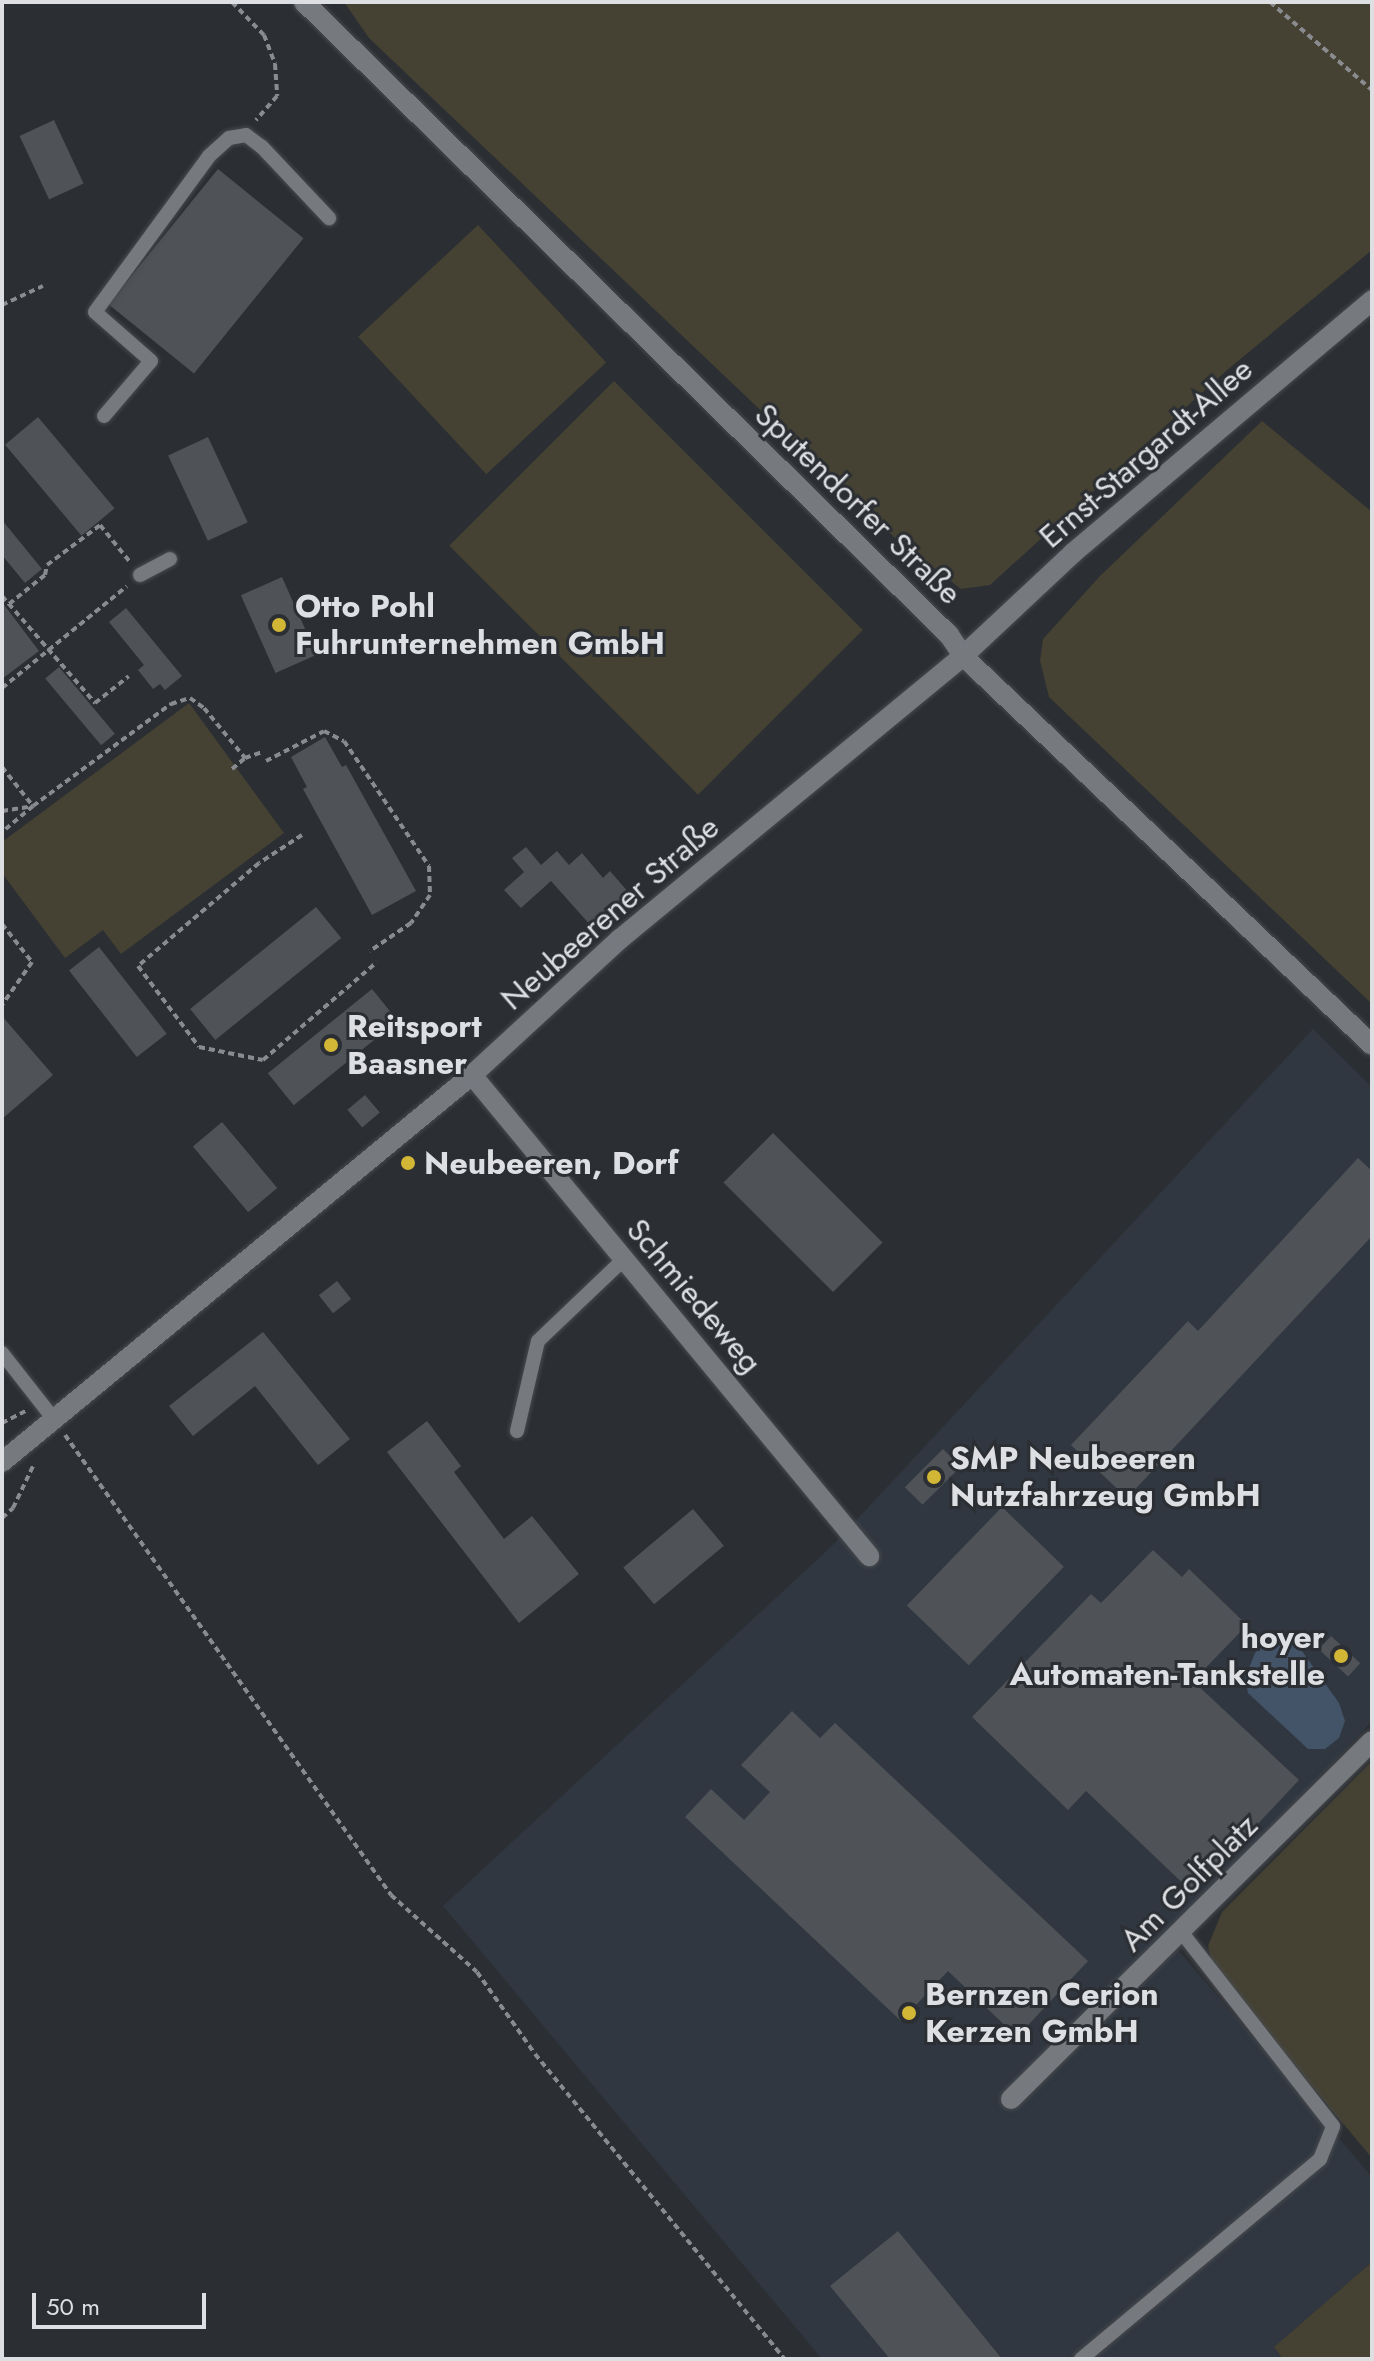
<!DOCTYPE html>
<meta charset="utf-8">
<style>
body{margin:0}
#map{position:relative;width:1374px;height:2361px;overflow:hidden;background:#2b2e32;font-family:Jost,sans-serif}
div>[style]{position:absolute}
[style*='--x']{left:calc(var(--x)*1px);top:calc(var(--y)*1px);width:calc(var(--w)*1px);rotate:calc(var(--a)*1deg)}
.built>*{inset:0;background:#303740}
.green>*{inset:0;background:#454233;transform-origin:0 0}
.water>*{inset:0;background:#435368}
.building>*{inset:0;background:#4f5357;transform-origin:0 0}
.path>*{height:4px;margin-top:-2px;transform-origin:0;background:repeating-linear-gradient(90deg,#898b8f 0 6px,transparent 0 10px)}
.roads{filter:drop-shadow(0 0 2px #484a4e) drop-shadow(0 0 2px #484a4e)}
.service>*{height:14px;margin:-7px;padding:0 7px;transform-origin:7px;border-radius:7px;background:#767a7f}
.minor>*{height:20px;margin:-10px;padding:0 10px;transform-origin:10px;border-radius:10px;background:#767a7f}
.tertiary>*{height:20px;margin:-10px;padding:0 10px;transform-origin:10px;border-radius:10px;background:#767a7f}
.secondary>*{height:20px;margin:-10px;padding:0 10px;transform-origin:10px;border-radius:10px;background:#767a7f}
.dots>*{width:22px;height:22px;translate:-50% -50%;box-sizing:border-box;border:4px solid #2b2e32;border-radius:50%}
span{translate:-50% -50%;white-space:nowrap;text-align:center;line-height:1.15;-webkit-text-stroke:6px #2b2e32;paint-order:stroke}
.street-label{font-size:32px;color:#dddfe2}
.poi-label{font-size:32px;color:#dddfe2;font-weight:700}
.left{translate:0 -50%;text-align:left}
.right{translate:-100% -50%;text-align:right}
.frame{position:absolute;inset:0;border:4px solid #dddfe2;pointer-events:none}
.scale{position:absolute;left:32px;top:2293px;width:174px;height:36px;box-sizing:border-box;border:4px solid #dddfe2;border-top:0;padding-left:10px;font-size:24px;line-height:28px;white-space:nowrap;color:#dddfe2;-webkit-text-stroke:6px #2b2e32;paint-order:stroke}
</style>
<div id="map">
<div class="built">
<div style="clip-path:polygon(1313px 1029px,1372px 1087px,1372px 1721px,1167px 1937px,1372px 2177px,1372px 2262px,1274px 2347px,1283px 2359px,822px 2359px,443px 1906px,834px 1544px)"></div>
</div>
<div class="green">
<div style="clip-path:polygon(344px 2px,1372px 2px,1372px 250px,1226px 371px,990px 585px,961px 589px,894px 537px,369px 38px)"></div>
<div style="left:478px;top:225px;width:188px;height:164px;rotate:47deg"></div>
<div style="left:614px;top:381px;width:352px;height:233px;rotate:45deg"></div>
<div style="clip-path:polygon(1262px 421px,1372px 512px,1372px 1004px,1049px 697px,1040px 661px,1043px 639px,1100px 576px)"></div>
<div style="clip-path:polygon(189px 703px,284px 833px,121px 954px,103px 930px,65px 958px,2px 873px,2px 842px)"></div>
<div style="clip-path:polygon(1372px 1761px,1372px 2158px,1213px 1968px,1208px 1946px,1222px 1912px)"></div>
<div style="clip-path:polygon(1372px 2262px,1372px 2359px,1283px 2359px,1274px 2347px)"></div>
</div>
<div class="water">
<div style="clip-path:polygon(1268px 1640px,1286px 1640px,1302px 1651px,1339px 1703px,1345px 1721px,1339px 1738px,1325px 1749px,1308px 1749px,1248px 1693px,1245px 1678px,1255px 1653px)"></div>
</div>
<div class="building">
<div style="left:54px;top:120px;width:70px;height:38px;rotate:65deg"></div>
<div style="left:218px;top:169px;width:110px;height:174px;rotate:39deg"></div>
<div style="left:38px;top:417px;width:119px;height:43px;rotate:50deg"></div>
<div style="left:208px;top:437px;width:94px;height:44px;rotate:65deg"></div>
<div style="clip-path:polygon(2px 520px,42px 569px,25px 583px,2px 555px)"></div>
<div style="left:282px;top:577px;width:85px;height:45px;rotate:66deg"></div>
<div style="clip-path:polygon(2px 602px,39px 651px,2px 679px)"></div>
<div style="clip-path:polygon(126px 608px,182px 676px,165px 690px,160px 684px,153px 689px,138px 670px,144px 665px,109px 622px)"></div>
<div style="left:59px;top:667px;width:87px;height:18px;rotate:50deg"></div>
<div style="clip-path:polygon(325px 737px,342px 767px,346px 765px,416px 891px,372px 915px,303px 789px,307px 787px,291px 757px)"></div>
<div style="clip-path:polygon(526px 847px,541px 865px,557px 851px,569px 865px,582px 853px,603px 878px,610px 871px,630px 894px,592px 927px,551px 881px,521px 908px,504px 890px,524px 872px,512px 858px)"></div>
<div style="left:316px;top:907px;width:40px;height:162px;rotate:51deg"></div>
<div style="left:99px;top:947px;width:110px;height:38px;rotate:52deg"></div>
<div style="left:372px;top:989px;width:41px;height:134px;rotate:51deg"></div>
<div style="clip-path:polygon(2px 1016px,53px 1075px,2px 1119px)"></div>
<div style="left:365px;top:1095px;width:23px;height:23px;rotate:50deg"></div>
<div style="left:222px;top:1122px;width:86px;height:38px;rotate:50deg"></div>
<div style="left:773px;top:1133px;width:155px;height:70px;rotate:45deg"></div>
<div style="clip-path:polygon(1358px 1158px,1372px 1171px,1372px 1236px,1127px 1498px,1071px 1445px,1188px 1321px,1198px 1331px)"></div>
<div style="left:337px;top:1281px;width:23px;height:23px;rotate:52deg"></div>
<div style="clip-path:polygon(263px 1332px,350px 1439px,318px 1465px,255px 1386px,193px 1436px,169px 1406px)"></div>
<div style="clip-path:polygon(427px 1421px,461px 1466px,454px 1472px,504px 1539px,532px 1516px,579px 1574px,519px 1623px,387px 1452px)"></div>
<div style="left:943px;top:1449px;width:25px;height:54px;rotate:45deg"></div>
<div style="left:1002px;top:1507px;width:86px;height:137px;rotate:44deg"></div>
<div style="left:693px;top:1509px;width:48px;height:91px;rotate:50deg"></div>
<div style="clip-path:polygon(1153px 1550px,1182px 1577px,1189px 1569px,1247px 1625px,1193px 1681px,1299px 1780px,1193px 1893px,1086px 1791px,1068px 1810px,972px 1717px,1091px 1594px,1101px 1603px)"></div>
<div style="left:1331px;top:1636px;width:40px;height:18px;rotate:43deg"></div>
<div style="clip-path:polygon(792px 1711px,820px 1738px,835px 1723px,1088px 1961px,1017px 2037px,948px 1971px,901px 2021px,685px 1817px,711px 1789px,744px 1820px,770px 1792px,741px 1765px)"></div>
<div style="clip-path:polygon(898px 2231px,1002px 2359px,890px 2359px,830px 2286px)"></div>
</div>
<div class="path">
<div style="--x:232;--y:2;--w:46;--a:45.9"></div>
<div style="--x:264;--y:35;--w:31;--a:69"></div>
<div style="--x:275;--y:64;--w:32;--a:86"></div>
<div style="--x:277;--y:96;--w:32;--a:131"></div>
<div style="--x:1270;--y:2;--w:135;--a:40.8"></div>
<div style="--x:2;--y:305;--w:45;--a:-24.9"></div>
<div style="--x:2;--y:596;--w:142;--a:49"></div>
<div style="--x:95;--y:703;--w:43;--a:-38.5"></div>
<div style="--x:9;--y:604;--w:46;--a:-38.9"></div>
<div style="--x:45;--y:575;--w:10;--a:-79"></div>
<div style="--x:47;--y:565;--w:66;--a:-37"></div>
<div style="--x:100;--y:525;--w:48;--a:51"></div>
<div style="--x:2;--y:688;--w:161;--a:-39.2"></div>
<div style="--x:266;--y:761;--w:65;--a:-27.3"></div>
<div style="--x:324;--y:731;--w:22;--a:27"></div>
<div style="--x:344;--y:741;--w:151;--a:55.8"></div>
<div style="--x:429;--y:866;--w:29;--a:88"></div>
<div style="--x:430;--y:895;--w:34;--a:124"></div>
<div style="--x:411;--y:923;--w:50;--a:145.7"></div>
<div style="--x:2;--y:767;--w:50;--a:51.5"></div>
<div style="--x:33;--y:806;--w:40;--a:140"></div>
<div style="--x:232;--y:769;--w:17;--a:-40"></div>
<div style="--x:2;--y:811;--w:31;--a:-9"></div>
<div style="--x:33;--y:806;--w:172;--a:-36.5"></div>
<div style="--x:171;--y:704;--w:20;--a:-18"></div>
<div style="--x:190;--y:698;--w:17;--a:36"></div>
<div style="--x:204;--y:708;--w:65;--a:50.6"></div>
<div style="--x:245;--y:758;--w:18;--a:-19"></div>
<div style="--x:302;--y:835;--w:51;--a:146.9"></div>
<div style="--x:259;--y:863;--w:159;--a:139.6"></div>
<div style="--x:138;--y:966;--w:101;--a:53"></div>
<div style="--x:199;--y:1047;--w:65;--a:11.5"></div>
<div style="--x:263;--y:1060;--w:150;--a:-40.7"></div>
<div style="--x:2;--y:924;--w:48;--a:51.7"></div>
<div style="--x:32;--y:962;--w:52;--a:124.9"></div>
<div style="--x:2;--y:1423;--w:27;--a:-27"></div>
<div style="--x:65;--y:1435;--w:564;--a:54.67"></div>
<div style="--x:391;--y:1895;--w:115;--a:41.8"></div>
<div style="--x:477;--y:1972;--w:100;--a:54.7"></div>
<div style="--x:535;--y:2054;--w:394;--a:50.7"></div>
<div style="--x:2;--y:1518;--w:15;--a:-42"></div>
<div style="--x:13;--y:1508;--w:49;--a:-64.5"></div>
</div>
<div class="roads">
<div class="service">
<div style="--x:104;--y:416;--w:72;--a:-49.5"></div>
<div style="--x:151;--y:361;--w:74;--a:-138.8"></div>
<div style="--x:95;--y:312;--w:193;--a:-53.8"></div>
<div style="--x:209;--y:156;--w:27;--a:-42"></div>
<div style="--x:229;--y:138;--w:17;--a:-10"></div>
<div style="--x:246;--y:135;--w:20;--a:37"></div>
<div style="--x:262;--y:147;--w:98;--a:46.7"></div>
<div style="--x:140;--y:575;--w:34;--a:-28"></div>
<div style="--x:2;--y:1353;--w:83;--a:51.9"></div>
<div style="--x:517;--y:1431;--w:92;--a:-76.9"></div>
<div style="--x:538;--y:1341;--w:119;--a:-43.6"></div>
<div style="--x:1081;--y:2359;--w:312;--a:-39.9"></div>
<div style="--x:1320;--y:2159;--w:35;--a:-68"></div>
<div style="--x:1333;--y:2126;--w:244;--a:-128"></div>
</div>
<div class="minor">
<div style="--x:963;--y:656;--w:151;--a:-43.1"></div>
<div style="--x:1073;--y:553;--w:392;--a:-40.2"></div>
<div style="--x:472;--y:1075;--w:624;--a:50.46"></div>
<div style="--x:1011;--y:2099;--w:508;--a:-44.76"></div>
</div>
<div class="tertiary">
<div style="--x:304;--y:2;--w:904;--a:44.46"></div>
<div style="--x:949;--y:635;--w:25;--a:56"></div>
</div>
<div class="secondary">
<div style="--x:2;--y:1462;--w:609;--a:-39.47"></div>
<div style="--x:472;--y:1075;--w:201;--a:-42.6"></div>
<div style="--x:620;--y:939;--w:445;--a:-39.5"></div>
<div style="--x:963;--y:656;--w:564;--a:43.56"></div>
</div>
</div>
<div class="dots">
<div style="left:279px;top:625px;background:#d2b635"></div>
<div style="left:331px;top:1045px;background:#d2b635"></div>
<div style="left:408px;top:1163px;background:#d2b635"></div>
<div style="left:934px;top:1477px;background:#d2b635"></div>
<div style="left:1341px;top:1656px;background:#d2b635"></div>
<div style="left:909px;top:2013px;background:#d2b635"></div>
</div>
<div class="street-label">
<span style="left:1146px;top:453px;rotate:-41deg">Ernst-Stargardt-Allee</span>
<span style="left:858px;top:504px;rotate:44deg">Sputendorfer Straße</span>
<span style="left:610px;top:913px;rotate:-41deg">Neubeerener Straße</span>
<span style="left:694px;top:1296px;rotate:50deg">Schmiedeweg</span>
<span style="left:1189px;top:1883px;rotate:-45deg">Am Golfplatz</span>
</div>
<div class="poi-label">
<span class="left" style="left:295px;top:625px">Otto Pohl<br>Fuhrunternehmen GmbH</span>
<span class="left" style="left:347px;top:1045px">Reitsport<br>Baasner</span>
<span class="left" style="left:424px;top:1163px">Neubeeren, Dorf</span>
<span class="left" style="left:950px;top:1477px">SMP Neubeeren<br>Nutzfahrzeug GmbH</span>
<span class="right" style="left:1325px;top:1656px">hoyer<br>Automaten-Tankstelle</span>
<span class="left" style="left:925px;top:2013px">Bernzen Cerion<br>Kerzen GmbH</span>
</div>
<div class="frame"></div>
<div class="scale">50 m</div>
</div>
